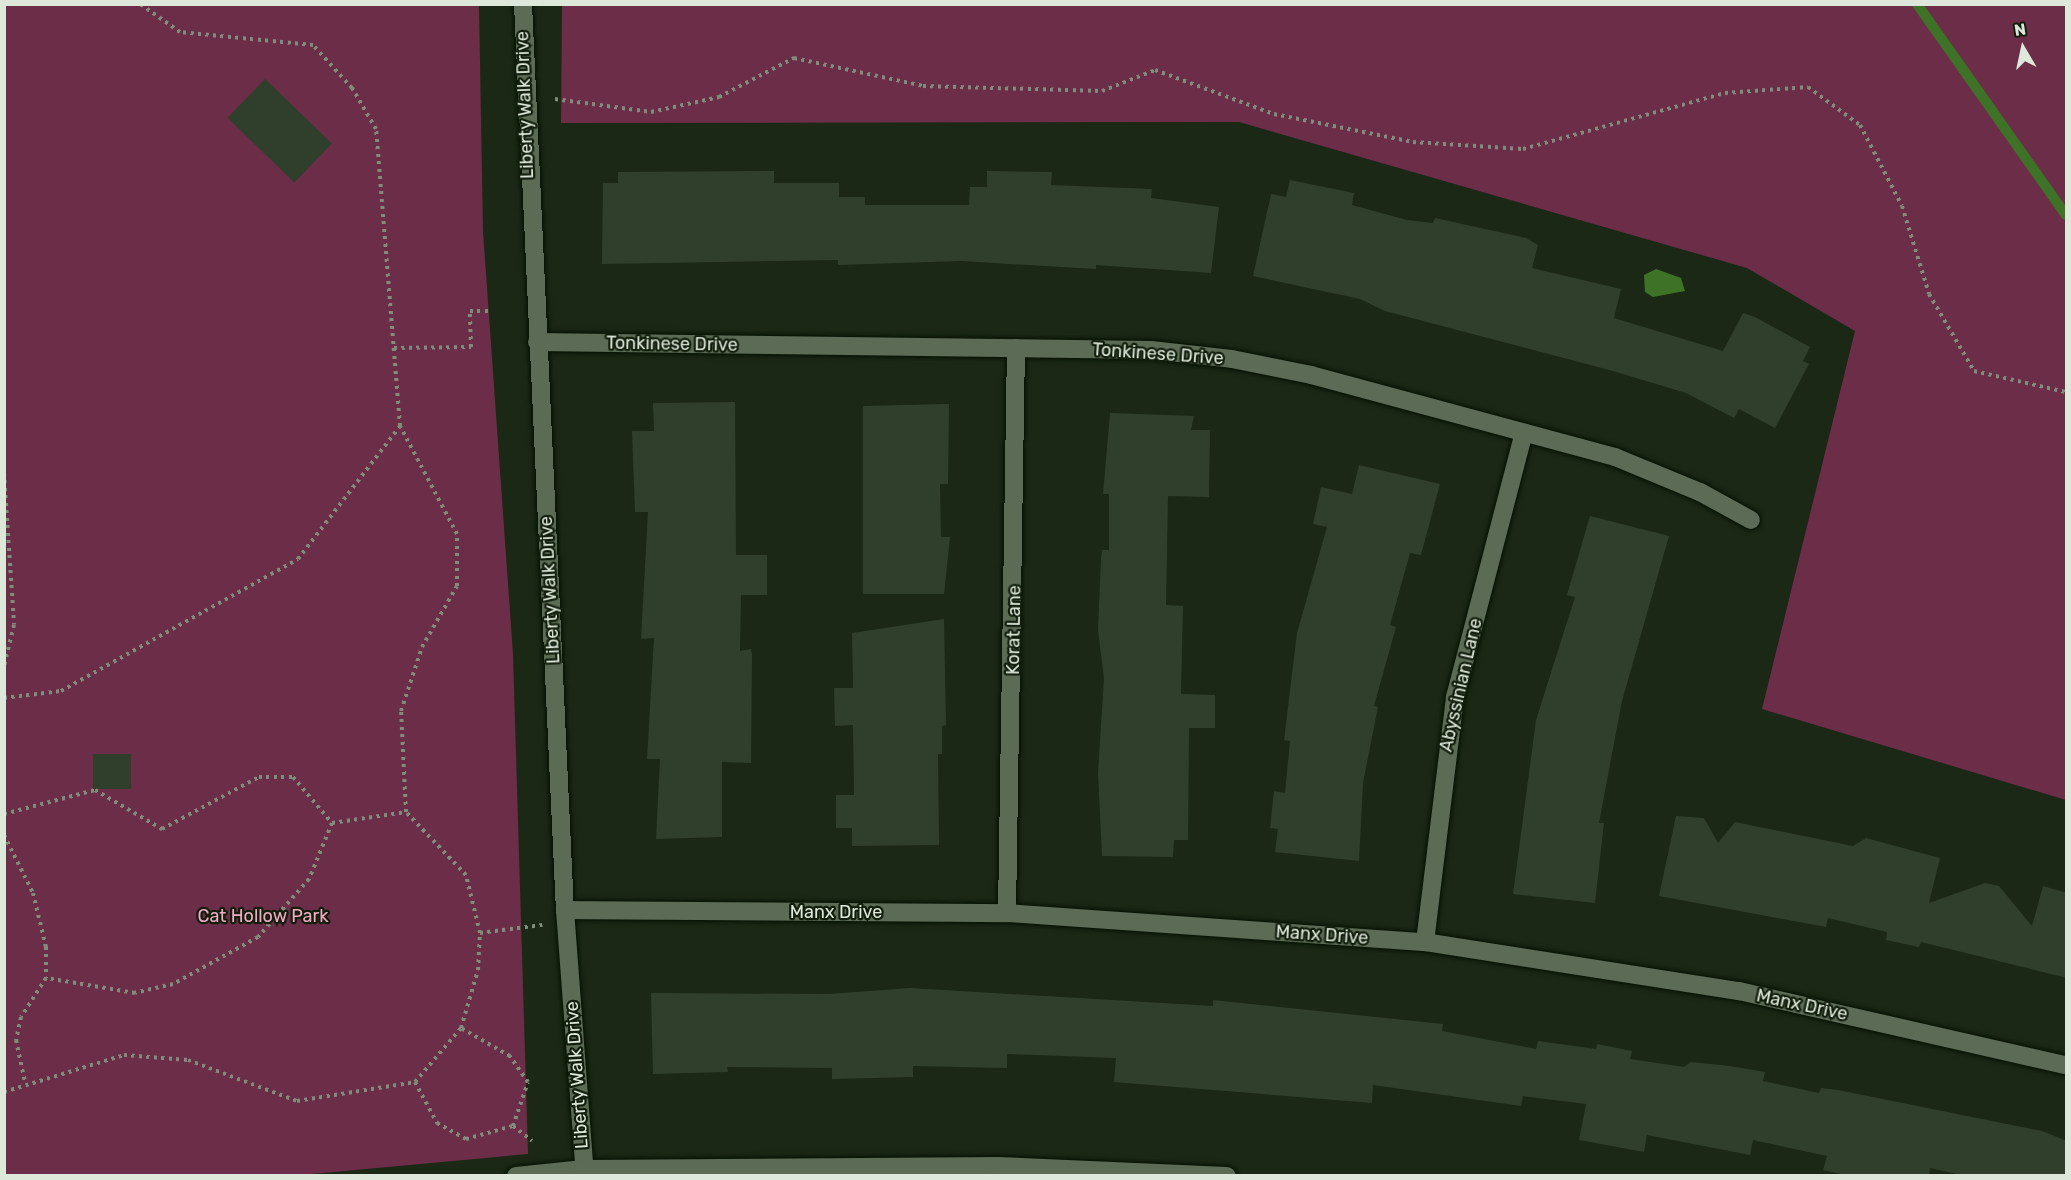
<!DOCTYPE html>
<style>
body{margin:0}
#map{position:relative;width:2071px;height:1180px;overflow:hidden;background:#1a2815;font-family:Rubik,sans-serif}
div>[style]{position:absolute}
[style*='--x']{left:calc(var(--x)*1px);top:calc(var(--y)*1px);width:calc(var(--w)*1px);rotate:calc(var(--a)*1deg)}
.green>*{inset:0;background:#6c2d48}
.water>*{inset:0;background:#3e7327}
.stream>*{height:10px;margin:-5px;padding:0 5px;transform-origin:5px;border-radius:5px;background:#3e7327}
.building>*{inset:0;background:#303f2b;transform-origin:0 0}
.path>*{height:4px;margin-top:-2px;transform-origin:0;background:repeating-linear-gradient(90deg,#808c7c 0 3px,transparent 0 7.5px)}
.roads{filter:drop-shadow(0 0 2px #051102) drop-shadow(0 0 2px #051102)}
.minor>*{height:18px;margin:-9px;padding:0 9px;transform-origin:9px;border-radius:9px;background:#5b6b56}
.tertiary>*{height:18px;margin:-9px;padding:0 9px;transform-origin:9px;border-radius:9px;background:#5b6b56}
.secondary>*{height:18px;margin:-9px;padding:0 9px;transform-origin:9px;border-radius:9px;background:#5b6b56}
span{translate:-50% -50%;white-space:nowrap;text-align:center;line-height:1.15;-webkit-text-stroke:4.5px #111e0c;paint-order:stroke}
.street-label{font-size:18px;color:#dde7da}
.park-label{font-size:18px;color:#f2aac5}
.frame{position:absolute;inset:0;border:6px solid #dde7da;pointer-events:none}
.north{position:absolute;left:1993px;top:18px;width:60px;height:60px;-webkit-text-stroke:4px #111e0c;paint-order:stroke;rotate:351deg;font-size:16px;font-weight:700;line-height:24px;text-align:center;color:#dde7da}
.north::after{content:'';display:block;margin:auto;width:21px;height:27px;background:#dde7da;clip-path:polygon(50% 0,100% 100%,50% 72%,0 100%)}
</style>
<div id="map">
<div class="green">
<div style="clip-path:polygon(5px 5px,479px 5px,483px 231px,513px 654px,528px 1154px,290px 1176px,5px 1176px)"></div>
<div style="clip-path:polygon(562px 5px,2066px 5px,2066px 800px,1762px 709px,1855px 331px,1747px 268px,1239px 122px,561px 123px)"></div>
</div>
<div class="water">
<div style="clip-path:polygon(1656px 269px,1681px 278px,1685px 291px,1653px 297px,1645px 292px,1644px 275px)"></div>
</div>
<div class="stream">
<div style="--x:1917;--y:4;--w:258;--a:54.8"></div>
</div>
<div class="building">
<div style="left:265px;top:79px;width:93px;height:54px;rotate:44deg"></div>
<div style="clip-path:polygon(774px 171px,774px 183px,839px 183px,839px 197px,865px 197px,865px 205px,969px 205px,970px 187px,987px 187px,987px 171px,1052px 172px,1051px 185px,1152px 189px,1151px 198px,1219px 207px,1211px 273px,1096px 265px,1096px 269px,961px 261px,838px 265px,838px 260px,602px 264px,603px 183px,618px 183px,618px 172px)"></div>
<div style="clip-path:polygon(1290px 180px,1354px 193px,1352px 205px,1407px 220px,1433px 223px,1435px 218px,1526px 238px,1538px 245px,1532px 268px,1621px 289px,1614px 318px,1723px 351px,1743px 313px,1755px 317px,1810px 347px,1803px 361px,1809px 364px,1775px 428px,1739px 409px,1734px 418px,1686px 393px,1613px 371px,1385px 311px,1360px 299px,1253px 276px,1271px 194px,1286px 197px)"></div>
<div style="clip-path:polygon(735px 402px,736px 555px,767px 555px,767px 595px,741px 595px,740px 651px,751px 649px,752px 654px,751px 763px,722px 762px,722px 837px,656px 839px,660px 759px,647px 759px,654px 638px,641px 639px,648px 512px,635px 512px,632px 431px,654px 431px,653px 403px)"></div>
<div style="clip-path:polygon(949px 404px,948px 484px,940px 484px,941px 537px,950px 537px,944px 594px,863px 594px,863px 406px)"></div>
<div style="clip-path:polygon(1110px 413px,1194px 416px,1191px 430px,1210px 430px,1209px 497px,1168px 496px,1166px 605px,1183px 606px,1181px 694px,1215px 695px,1215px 728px,1189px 728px,1188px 840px,1174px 840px,1173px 857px,1102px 856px,1098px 773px,1104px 678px,1098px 630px,1101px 559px,1102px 550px,1109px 550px,1109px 494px,1103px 494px)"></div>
<div style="clip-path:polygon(1359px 465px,1440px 484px,1421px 555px,1410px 553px,1390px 625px,1396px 627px,1374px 706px,1378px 707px,1363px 783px,1359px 861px,1275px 852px,1278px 829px,1270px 828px,1274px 791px,1285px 793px,1290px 741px,1284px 740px,1297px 633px,1327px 527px,1313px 524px,1321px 487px,1352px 494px)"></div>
<div style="clip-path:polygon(1590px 516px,1669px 536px,1622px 701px,1599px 823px,1604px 823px,1595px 903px,1513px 894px,1536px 720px,1575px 597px,1567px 595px)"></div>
<div style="clip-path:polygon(944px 619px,946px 725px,942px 726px,942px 754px,938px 754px,939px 845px,852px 846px,852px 828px,836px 828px,836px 795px,854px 795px,853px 725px,835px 726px,834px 688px,853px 688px,852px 633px)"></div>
<div style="left:93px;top:754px;width:38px;height:35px"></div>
<div style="clip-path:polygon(1676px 816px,1704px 818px,1718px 843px,1735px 822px,1853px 846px,1866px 838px,1940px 858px,1929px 903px,1985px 883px,1999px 886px,2032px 926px,2043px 886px,2067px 893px,2067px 978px,1921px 942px,1919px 947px,1886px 940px,1887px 932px,1828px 918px,1826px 927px,1659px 896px)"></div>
<div style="clip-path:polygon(910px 988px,1213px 1006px,1213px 1000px,1443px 1024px,1442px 1031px,1536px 1049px,1538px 1041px,1596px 1049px,1597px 1044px,1632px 1051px,1630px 1059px,1684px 1067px,1691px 1062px,1730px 1066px,1765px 1072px,1763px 1081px,1819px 1093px,1821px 1088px,1838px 1090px,2042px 1131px,2067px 1141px,2067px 1176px,1966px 1176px,1930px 1168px,1929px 1176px,1849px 1176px,1823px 1170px,1827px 1156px,1753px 1140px,1750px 1155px,1647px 1135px,1644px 1152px,1579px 1140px,1586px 1104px,1523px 1096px,1521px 1106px,1373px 1085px,1372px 1103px,1114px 1082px,1116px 1058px,1007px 1054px,1007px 1068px,913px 1066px,913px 1077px,832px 1079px,832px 1068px,727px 1067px,728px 1072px,653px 1074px,651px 993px,829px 994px)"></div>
</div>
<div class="path">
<div style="--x:555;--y:99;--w:97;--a:7.7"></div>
<div style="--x:651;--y:112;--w:70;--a:-12.4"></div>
<div style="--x:719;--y:97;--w:85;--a:-27.5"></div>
<div style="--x:794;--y:58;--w:132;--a:12.2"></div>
<div style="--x:923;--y:86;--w:179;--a:1.6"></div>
<div style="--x:1102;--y:91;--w:57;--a:-21.6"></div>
<div style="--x:1155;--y:70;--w:127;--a:20.3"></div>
<div style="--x:1274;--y:114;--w:142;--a:11.4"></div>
<div style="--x:1413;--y:142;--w:110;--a:3.6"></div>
<div style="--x:1523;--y:149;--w:210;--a:-15.5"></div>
<div style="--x:1725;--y:93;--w:83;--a:-4.1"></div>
<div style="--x:1808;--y:87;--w:64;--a:36.2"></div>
<div style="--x:1860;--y:125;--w:91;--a:62.6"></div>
<div style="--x:1902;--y:206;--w:92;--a:72.9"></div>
<div style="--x:1929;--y:294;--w:89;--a:59.7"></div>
<div style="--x:1974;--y:371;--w:94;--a:12.9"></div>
<div style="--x:394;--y:348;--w:77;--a:-0.7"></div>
<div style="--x:471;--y:347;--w:36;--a:-92"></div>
<div style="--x:470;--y:311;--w:21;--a:0"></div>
<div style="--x:4;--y:473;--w:152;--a:86.2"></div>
<div style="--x:14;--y:625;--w:42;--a:103.7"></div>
<div style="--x:4;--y:698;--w:57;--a:-7"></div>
<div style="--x:61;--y:691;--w:271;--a:-29.1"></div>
<div style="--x:298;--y:559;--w:168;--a:-52.5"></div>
<div style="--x:4;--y:814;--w:94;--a:-14.8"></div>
<div style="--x:95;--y:790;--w:78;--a:30.2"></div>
<div style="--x:162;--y:829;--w:110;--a:-28.2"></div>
<div style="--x:259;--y:777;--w:34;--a:0"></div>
<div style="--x:293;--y:777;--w:60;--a:49.7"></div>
<div style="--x:332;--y:823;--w:61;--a:112.3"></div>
<div style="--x:309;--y:879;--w:77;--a:131.3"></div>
<div style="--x:258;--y:937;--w:97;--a:151.1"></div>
<div style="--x:173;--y:984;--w:39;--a:167"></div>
<div style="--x:135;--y:993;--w:90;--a:-170.4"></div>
<div style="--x:332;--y:823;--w:75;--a:-8.5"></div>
<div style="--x:4;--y:835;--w:65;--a:63.4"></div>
<div style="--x:33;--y:893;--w:56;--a:76.5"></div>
<div style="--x:46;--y:947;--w:31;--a:90"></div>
<div style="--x:46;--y:978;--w:46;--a:122.7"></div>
<div style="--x:21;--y:1017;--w:24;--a:102"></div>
<div style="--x:16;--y:1040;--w:43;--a:77.9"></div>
<div style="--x:480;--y:933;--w:63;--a:-7.4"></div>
<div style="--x:415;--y:1082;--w:47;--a:61.8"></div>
<div style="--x:437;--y:1123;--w:33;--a:29"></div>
<div style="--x:466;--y:1139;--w:49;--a:-15.5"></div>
<div style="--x:513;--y:1126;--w:46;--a:-71.2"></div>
<div style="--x:528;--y:1082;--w:32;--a:-125"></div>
<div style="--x:510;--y:1056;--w:56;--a:-150.3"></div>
<div style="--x:4;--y:1092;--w:126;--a:-17.1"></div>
<div style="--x:124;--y:1055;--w:64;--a:4.5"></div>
<div style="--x:188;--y:1060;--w:116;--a:20.6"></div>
<div style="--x:297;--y:1101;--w:120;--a:-9.1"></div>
<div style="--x:415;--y:1082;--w:71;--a:-49.6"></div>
<div style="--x:461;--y:1028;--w:60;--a:-73.7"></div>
<div style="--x:478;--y:970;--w:37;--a:-87"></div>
<div style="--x:480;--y:933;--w:60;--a:-103.6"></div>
<div style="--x:466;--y:875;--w:87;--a:-133.6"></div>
<div style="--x:406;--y:812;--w:101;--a:-92.8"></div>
<div style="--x:401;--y:711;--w:67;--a:-71.8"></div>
<div style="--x:422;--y:647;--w:70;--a:-60.2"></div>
<div style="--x:457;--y:586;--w:52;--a:-90"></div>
<div style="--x:457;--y:534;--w:122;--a:-117.8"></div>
<div style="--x:400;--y:426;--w:298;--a:-94.6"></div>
<div style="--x:376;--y:129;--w:48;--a:-120.3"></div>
<div style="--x:352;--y:88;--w:58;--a:-132.2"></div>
<div style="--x:313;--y:45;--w:134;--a:-174.4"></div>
<div style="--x:180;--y:32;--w:49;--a:-145"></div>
<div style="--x:513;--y:1126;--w:24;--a:38"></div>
</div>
<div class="roads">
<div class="minor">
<div style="--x:537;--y:342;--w:614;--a:0.75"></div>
<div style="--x:1151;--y:350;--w:81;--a:6.3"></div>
<div style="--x:1232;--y:359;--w:81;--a:11.4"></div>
<div style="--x:1311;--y:375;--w:315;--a:15.1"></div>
<div style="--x:1615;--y:457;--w:92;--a:22.4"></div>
<div style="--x:1700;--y:492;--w:58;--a:28.8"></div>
<div style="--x:565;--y:910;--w:442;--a:0.4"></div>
<div style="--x:1007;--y:913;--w:419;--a:4"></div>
<div style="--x:1425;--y:942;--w:318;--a:8.9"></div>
<div style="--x:1739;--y:991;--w:335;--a:12.8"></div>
<div style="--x:1007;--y:913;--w:565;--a:-89.09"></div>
<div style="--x:1425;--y:942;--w:247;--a:-83"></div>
<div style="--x:1455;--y:697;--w:273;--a:-75.4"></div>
</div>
<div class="tertiary">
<div style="--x:523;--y:4;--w:907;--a:87.35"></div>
<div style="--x:565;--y:910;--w:267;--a:85.7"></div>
</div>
<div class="secondary">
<div style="--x:516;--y:1176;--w:68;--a:-5.9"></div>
<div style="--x:584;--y:1169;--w:414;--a:-0.4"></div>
<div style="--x:998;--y:1166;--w:229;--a:2.5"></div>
</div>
</div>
<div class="street-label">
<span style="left:525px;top:105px;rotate:-92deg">Liberty Walk Drive</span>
<span style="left:672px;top:344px;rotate:1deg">Tonkinese Drive</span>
<span style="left:1158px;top:354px;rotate:4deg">Tonkinese Drive</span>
<span style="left:550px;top:590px;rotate:-93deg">Liberty Walk Drive</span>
<span style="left:1014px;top:630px;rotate:-89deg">Korat Lane</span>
<span style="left:1461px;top:685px;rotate:-77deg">Abyssinian Lane</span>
<span style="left:836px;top:912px">Manx Drive</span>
<span style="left:1322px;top:935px;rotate:4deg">Manx Drive</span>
<span style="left:1802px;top:1005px;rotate:12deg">Manx Drive</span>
<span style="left:577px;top:1075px;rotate:-94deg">Liberty Walk Drive</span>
</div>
<div class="park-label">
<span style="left:263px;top:916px">Cat Hollow Park</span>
</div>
<div class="frame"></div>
<div class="north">N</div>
</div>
